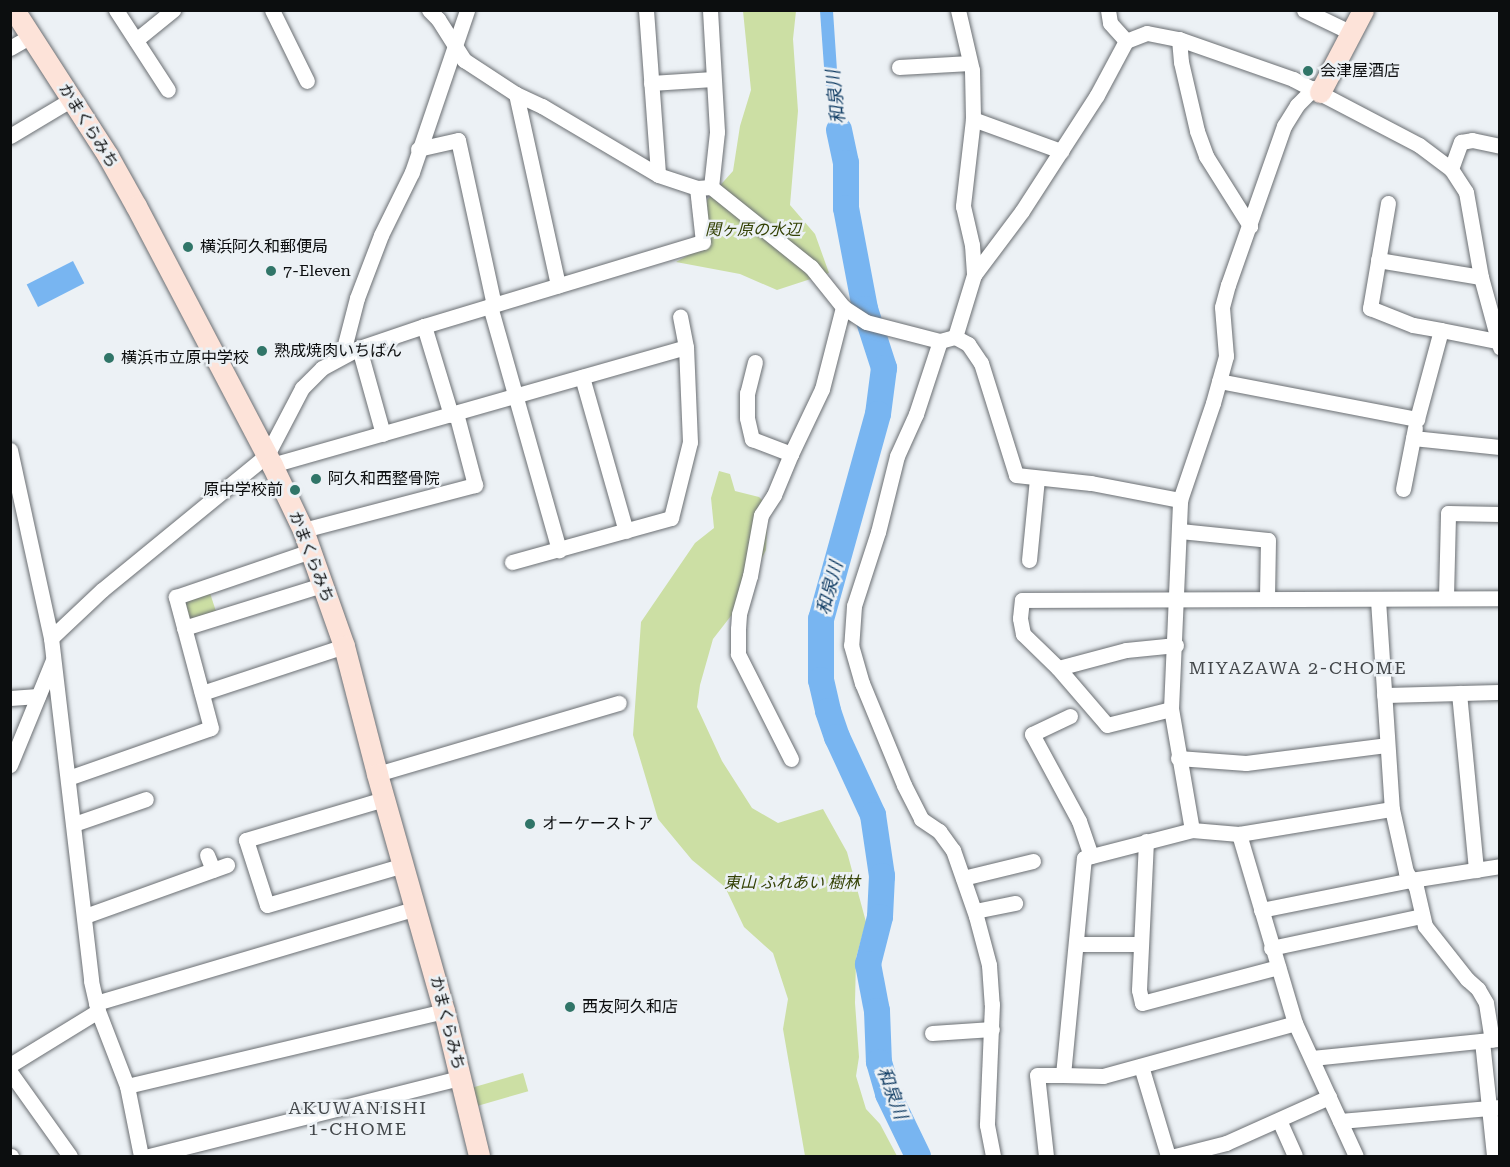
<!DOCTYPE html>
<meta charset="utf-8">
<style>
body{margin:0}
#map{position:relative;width:1510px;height:1167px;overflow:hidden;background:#ecf1f5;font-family:"Roboto Serif","Noto Sans JP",serif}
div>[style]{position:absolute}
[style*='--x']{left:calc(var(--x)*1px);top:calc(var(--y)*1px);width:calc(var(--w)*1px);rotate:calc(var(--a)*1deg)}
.green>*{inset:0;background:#ccdfa4;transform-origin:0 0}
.water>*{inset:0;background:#78b5f1;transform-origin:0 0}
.river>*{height:26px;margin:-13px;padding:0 13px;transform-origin:13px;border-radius:13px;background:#78b5f1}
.roads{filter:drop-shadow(0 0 2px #6b6f73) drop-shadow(0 0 2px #6b6f73)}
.street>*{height:15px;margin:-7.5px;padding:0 7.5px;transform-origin:7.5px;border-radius:7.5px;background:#fff}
.secondary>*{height:21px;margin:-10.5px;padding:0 10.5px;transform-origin:10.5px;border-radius:10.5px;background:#fde3d9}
.dots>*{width:16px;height:16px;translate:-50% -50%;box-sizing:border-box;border:3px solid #ecf1f5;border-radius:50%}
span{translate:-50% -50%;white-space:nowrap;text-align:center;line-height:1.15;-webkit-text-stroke:5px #ecf1f5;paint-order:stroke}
.poi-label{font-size:16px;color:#0c0e0f}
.left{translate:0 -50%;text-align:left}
.right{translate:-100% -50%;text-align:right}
.street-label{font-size:16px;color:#0c0e0f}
.park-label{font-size:16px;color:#344205;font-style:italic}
.water-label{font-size:18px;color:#113d64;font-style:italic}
.neighbourhood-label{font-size:18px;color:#43474a;letter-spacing:1.5px}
.frame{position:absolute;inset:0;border:12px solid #0c0e0f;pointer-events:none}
</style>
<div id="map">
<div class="green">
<div style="clip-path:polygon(743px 11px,796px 11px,793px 39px,798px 111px,790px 205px,815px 234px,829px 273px,777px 290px,740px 274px,676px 262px,708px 244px,707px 200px,733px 171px,740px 126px,751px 90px)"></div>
<div style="clip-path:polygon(719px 471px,730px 474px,735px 491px,759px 497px,768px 506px,766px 550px,734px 612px,713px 639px,700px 685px,697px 707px,722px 761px,752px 808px,778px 823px,823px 809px,847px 852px,866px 922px,856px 958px,855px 1003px,859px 1057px,856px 1076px,866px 1109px,880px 1124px,897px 1156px,805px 1156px,783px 1029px,788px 999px,773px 953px,744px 927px,725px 887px,692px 860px,658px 819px,633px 735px,641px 622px,695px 543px,714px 528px,711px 498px)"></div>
<div style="left:210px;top:593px;width:19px;height:31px;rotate:72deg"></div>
<div style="left:523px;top:1073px;width:19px;height:54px;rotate:74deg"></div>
</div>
<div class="water">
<div style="clip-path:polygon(820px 11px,833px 11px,840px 115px,847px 154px,846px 163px,835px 142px,825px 81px)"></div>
<div style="left:73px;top:261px;width:25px;height:52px;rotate:63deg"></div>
</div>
<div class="river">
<div style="--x:839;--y:130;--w:34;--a:78"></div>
<div style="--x:846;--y:163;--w:45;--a:90"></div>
<div style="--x:846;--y:208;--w:103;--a:79.3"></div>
<div style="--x:865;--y:309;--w:62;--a:72.1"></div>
<div style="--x:884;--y:368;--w:46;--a:97.4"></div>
<div style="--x:878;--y:414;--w:213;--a:105.5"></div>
<div style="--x:821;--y:619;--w:61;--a:90"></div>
<div style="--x:821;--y:680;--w:32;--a:77"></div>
<div style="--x:828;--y:711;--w:28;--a:71"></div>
<div style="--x:837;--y:737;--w:86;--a:65.2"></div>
<div style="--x:873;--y:815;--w:62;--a:81.6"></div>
<div style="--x:882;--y:876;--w:41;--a:92.8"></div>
<div style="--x:880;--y:917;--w:49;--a:104.3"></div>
<div style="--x:868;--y:964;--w:48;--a:79.2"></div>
<div style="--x:877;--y:1011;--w:51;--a:87.8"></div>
<div style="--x:879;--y:1062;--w:33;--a:74"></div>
<div style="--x:888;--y:1094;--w:69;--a:64.2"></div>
</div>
<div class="roads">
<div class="street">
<div style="--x:116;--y:10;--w:95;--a:57"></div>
<div style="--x:272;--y:10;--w:79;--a:63.8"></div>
<div style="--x:429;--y:10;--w:13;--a:45"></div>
<div style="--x:438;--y:19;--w:49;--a:57.6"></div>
<div style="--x:464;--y:60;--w:62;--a:33.2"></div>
<div style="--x:516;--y:94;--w:29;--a:25"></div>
<div style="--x:542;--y:106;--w:135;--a:30.7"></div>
<div style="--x:658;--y:175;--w:41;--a:18.4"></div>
<div style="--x:697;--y:188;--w:14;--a:-4"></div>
<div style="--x:711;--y:187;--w:128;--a:38.7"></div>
<div style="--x:811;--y:267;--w:51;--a:51.3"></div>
<div style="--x:843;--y:307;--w:27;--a:33"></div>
<div style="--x:866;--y:322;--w:76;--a:14.4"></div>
<div style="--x:940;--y:341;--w:77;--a:108.2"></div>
<div style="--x:916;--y:414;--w:46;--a:114.3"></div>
<div style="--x:897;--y:456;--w:78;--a:104"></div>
<div style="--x:878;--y:532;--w:78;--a:108"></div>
<div style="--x:854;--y:606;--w:39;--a:94"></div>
<div style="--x:851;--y:645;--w:40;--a:74"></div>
<div style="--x:862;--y:683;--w:110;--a:67.6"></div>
<div style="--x:904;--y:785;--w:38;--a:63"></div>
<div style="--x:921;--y:819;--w:22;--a:34"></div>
<div style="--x:939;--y:831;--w:24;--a:54"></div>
<div style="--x:953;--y:850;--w:70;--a:70.8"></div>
<div style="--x:976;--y:916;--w:51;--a:75.1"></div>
<div style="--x:989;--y:965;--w:39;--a:86"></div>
<div style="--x:992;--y:1004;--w:121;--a:92.4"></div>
<div style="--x:987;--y:1125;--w:32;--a:79"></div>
<div style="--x:646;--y:10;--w:165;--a:85.8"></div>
<div style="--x:710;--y:10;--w:122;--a:86.7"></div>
<div style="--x:717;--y:132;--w:55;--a:96.2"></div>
<div style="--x:958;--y:10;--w:62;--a:76.9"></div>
<div style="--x:972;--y:70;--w:49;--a:88.8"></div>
<div style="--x:973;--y:119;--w:88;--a:96.6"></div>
<div style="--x:963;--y:206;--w:40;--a:77"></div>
<div style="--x:972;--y:245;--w:30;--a:86"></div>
<div style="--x:1108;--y:10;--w:13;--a:81"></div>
<div style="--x:1110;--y:23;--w:24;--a:48"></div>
<div style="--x:1126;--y:41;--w:22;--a:-21"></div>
<div style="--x:1147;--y:33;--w:33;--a:11"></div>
<div style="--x:1179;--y:39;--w:121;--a:19.3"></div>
<div style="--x:1293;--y:79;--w:142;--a:27.6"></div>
<div style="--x:1419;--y:145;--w:40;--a:37"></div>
<div style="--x:1451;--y:169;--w:27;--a:57"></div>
<div style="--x:1466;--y:192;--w:86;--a:80"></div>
<div style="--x:1481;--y:277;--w:73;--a:74.8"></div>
<div style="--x:1304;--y:10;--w:53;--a:25.6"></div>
<div style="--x:1179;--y:39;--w:23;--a:85"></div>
<div style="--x:1181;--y:62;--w:71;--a:76.9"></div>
<div style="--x:1197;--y:131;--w:27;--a:70"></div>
<div style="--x:1206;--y:156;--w:83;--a:57.8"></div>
<div style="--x:136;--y:40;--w:48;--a:-39"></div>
<div style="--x:10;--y:48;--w:24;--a:-30"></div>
<div style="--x:899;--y:67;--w:71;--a:-3.2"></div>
<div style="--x:651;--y:83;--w:62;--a:-3.7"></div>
<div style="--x:516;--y:94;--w:196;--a:77.6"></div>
<div style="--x:973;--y:119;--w:94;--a:20"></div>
<div style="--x:10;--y:136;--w:72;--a:-30.8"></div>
<div style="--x:418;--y:149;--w:41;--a:-12.7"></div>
<div style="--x:458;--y:140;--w:169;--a:77.7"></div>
<div style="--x:1451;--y:169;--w:29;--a:-70"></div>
<div style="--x:1461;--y:142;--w:11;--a:-10"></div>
<div style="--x:1472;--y:140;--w:29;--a:12"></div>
<div style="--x:1388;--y:203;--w:107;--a:99.7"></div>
<div style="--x:1370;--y:308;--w:46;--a:21.6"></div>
<div style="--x:1413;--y:325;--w:28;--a:10"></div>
<div style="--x:1378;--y:260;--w:104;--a:9.4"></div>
<div style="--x:490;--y:306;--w:254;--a:74.2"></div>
<div style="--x:424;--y:326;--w:93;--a:73.1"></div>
<div style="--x:955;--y:337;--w:15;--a:28"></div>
<div style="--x:968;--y:344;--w:23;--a:56"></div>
<div style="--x:981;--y:363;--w:117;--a:72.6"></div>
<div style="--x:1016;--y:475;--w:75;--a:6.1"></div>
<div style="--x:1091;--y:483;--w:91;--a:10.8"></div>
<div style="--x:940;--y:341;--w:16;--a:-15"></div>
<div style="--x:955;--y:337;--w:65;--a:-73"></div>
<div style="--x:974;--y:275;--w:80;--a:-53.1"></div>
<div style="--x:1022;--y:211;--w:138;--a:-57.1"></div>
<div style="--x:1097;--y:95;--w:61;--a:-61.8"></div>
<div style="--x:359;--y:348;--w:89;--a:74.4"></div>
<div style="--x:342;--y:356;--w:60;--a:-75.5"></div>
<div style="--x:357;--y:298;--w:67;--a:-69.1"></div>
<div style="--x:381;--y:235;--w:70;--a:-63.8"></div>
<div style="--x:412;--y:172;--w:171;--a:-71.2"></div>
<div style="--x:755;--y:362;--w:32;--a:104"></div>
<div style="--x:747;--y:393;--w:25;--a:90"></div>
<div style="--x:747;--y:418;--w:22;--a:77"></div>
<div style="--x:752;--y:439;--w:42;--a:21"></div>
<div style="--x:791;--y:454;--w:72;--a:-64.5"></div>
<div style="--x:822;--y:389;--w:85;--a:-75.6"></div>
<div style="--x:582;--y:377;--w:160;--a:74.1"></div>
<div style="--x:1219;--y:381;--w:202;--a:10.9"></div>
<div style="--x:1417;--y:419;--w:92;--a:-74.9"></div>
<div style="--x:1441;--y:330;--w:56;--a:11.3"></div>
<div style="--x:1413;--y:438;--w:87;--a:5.9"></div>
<div style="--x:10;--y:450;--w:192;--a:77.7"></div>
<div style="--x:51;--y:638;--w:345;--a:83.3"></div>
<div style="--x:91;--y:981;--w:31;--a:77"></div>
<div style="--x:98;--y:1011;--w:80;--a:68.9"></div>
<div style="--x:127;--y:1086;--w:71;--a:78.7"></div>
<div style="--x:272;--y:465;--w:430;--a:-15.9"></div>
<div style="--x:1403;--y:489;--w:62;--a:-78.9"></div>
<div style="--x:303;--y:530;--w:178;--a:-14.7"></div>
<div style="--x:475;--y:485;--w:74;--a:-104.8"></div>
<div style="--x:1180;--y:531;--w:88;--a:5.8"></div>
<div style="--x:1268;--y:540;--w:58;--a:91"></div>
<div style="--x:1029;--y:560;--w:81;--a:-84.4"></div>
<div style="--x:512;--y:562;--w:165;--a:-15.5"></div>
<div style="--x:671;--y:518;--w:78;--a:-76"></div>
<div style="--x:690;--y:442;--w:95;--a:-92.4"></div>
<div style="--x:686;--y:347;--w:31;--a:-101"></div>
<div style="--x:1446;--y:597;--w:84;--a:-88.6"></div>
<div style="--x:1448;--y:513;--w:52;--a:1.1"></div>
<div style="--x:1378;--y:600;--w:209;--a:86.2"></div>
<div style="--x:1392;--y:809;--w:65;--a:77.5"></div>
<div style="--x:1406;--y:872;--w:18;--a:56"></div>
<div style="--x:1416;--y:887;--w:40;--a:77"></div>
<div style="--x:1425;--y:926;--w:68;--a:51.6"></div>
<div style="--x:1467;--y:979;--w:15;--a:42"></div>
<div style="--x:1478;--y:989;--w:16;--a:60"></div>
<div style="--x:1486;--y:1003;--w:37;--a:81"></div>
<div style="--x:184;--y:628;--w:145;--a:-17.3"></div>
<div style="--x:51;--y:638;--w:70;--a:-43.3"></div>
<div style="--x:102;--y:590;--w:213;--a:-39.3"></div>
<div style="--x:267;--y:455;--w:76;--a:-62.4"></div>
<div style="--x:302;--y:388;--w:28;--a:-45"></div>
<div style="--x:322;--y:368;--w:42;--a:-28.4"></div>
<div style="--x:359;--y:348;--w:69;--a:-18.7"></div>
<div style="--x:424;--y:326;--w:291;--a:-16.8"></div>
<div style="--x:703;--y:242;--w:54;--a:-96.3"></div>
<div style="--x:1176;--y:645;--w:50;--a:174.3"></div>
<div style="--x:1126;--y:650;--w:70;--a:165.2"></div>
<div style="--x:1058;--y:668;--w:49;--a:-135.8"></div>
<div style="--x:1023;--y:634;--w:16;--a:-101"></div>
<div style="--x:1020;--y:618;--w:18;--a:-84"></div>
<div style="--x:1022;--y:600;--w:478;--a:-0.2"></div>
<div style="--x:1058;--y:668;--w:75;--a:49.3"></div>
<div style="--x:1107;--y:725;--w:66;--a:-14"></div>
<div style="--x:202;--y:693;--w:150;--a:-18.3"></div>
<div style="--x:1459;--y:693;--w:178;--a:84.5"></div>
<div style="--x:1384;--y:695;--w:116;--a:-1.5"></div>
<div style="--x:10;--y:698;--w:28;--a:-4"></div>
<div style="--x:1070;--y:716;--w:42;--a:154.7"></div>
<div style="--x:1032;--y:734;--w:99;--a:61.6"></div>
<div style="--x:1079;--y:821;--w:37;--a:71"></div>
<div style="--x:1178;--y:758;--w:68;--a:4.2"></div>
<div style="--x:1246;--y:763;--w:141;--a:-7.3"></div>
<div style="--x:791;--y:759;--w:118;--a:-116.8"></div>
<div style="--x:738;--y:654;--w:25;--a:-90"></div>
<div style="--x:738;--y:629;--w:15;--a:-86"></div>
<div style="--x:739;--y:614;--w:40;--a:-74"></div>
<div style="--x:750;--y:576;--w:62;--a:-79.8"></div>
<div style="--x:761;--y:515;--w:24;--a:-57"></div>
<div style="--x:774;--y:495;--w:44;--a:-67.5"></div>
<div style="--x:10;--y:765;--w:113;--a:-67.7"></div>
<div style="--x:377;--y:774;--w:252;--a:-16.4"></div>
<div style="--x:68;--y:778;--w:151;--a:-19.3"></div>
<div style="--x:211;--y:728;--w:136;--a:-105"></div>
<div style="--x:176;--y:597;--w:142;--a:-18.9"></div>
<div style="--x:384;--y:799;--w:144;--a:163.5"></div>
<div style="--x:246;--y:840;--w:68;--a:72.1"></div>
<div style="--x:267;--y:905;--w:143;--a:-16.3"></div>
<div style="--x:74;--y:824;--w:76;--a:-19.1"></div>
<div style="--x:1192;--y:830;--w:123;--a:-99.8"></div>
<div style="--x:1171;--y:709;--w:209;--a:-87.5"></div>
<div style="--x:1180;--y:500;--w:102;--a:-71.2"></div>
<div style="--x:1213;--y:403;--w:49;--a:-74.5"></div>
<div style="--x:1226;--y:356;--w:49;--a:-94.7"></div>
<div style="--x:1222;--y:307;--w:23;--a:-75"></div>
<div style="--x:1228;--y:285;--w:169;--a:-70.6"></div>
<div style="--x:1284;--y:126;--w:25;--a:-58"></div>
<div style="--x:1297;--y:105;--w:24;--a:-45"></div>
<div style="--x:1239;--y:834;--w:197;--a:73.5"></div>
<div style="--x:1295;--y:1023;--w:146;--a:65.4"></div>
<div style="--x:1146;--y:841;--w:149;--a:92.7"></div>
<div style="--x:1139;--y:990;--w:13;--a:77"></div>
<div style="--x:1142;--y:1003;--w:141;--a:-14.8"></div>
<div style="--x:207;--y:855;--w:16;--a:68"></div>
<div style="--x:963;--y:878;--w:72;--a:-13.7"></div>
<div style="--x:1261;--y:910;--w:153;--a:-11.3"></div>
<div style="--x:1411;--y:880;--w:90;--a:-8.9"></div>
<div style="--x:975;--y:911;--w:41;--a:-11.3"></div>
<div style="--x:85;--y:916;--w:151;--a:-19.8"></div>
<div style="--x:1076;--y:944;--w:65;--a:0"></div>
<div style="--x:1271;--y:948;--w:154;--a:-12"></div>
<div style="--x:96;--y:1003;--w:334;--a:-16.5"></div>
<div style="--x:932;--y:1033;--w:60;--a:-3.8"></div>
<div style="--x:1482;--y:1041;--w:116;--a:84"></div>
<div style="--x:1312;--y:1058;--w:189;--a:-5.8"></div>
<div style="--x:10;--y:1065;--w:103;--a:-31.5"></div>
<div style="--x:1141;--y:1066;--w:94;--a:73.3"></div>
<div style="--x:10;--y:1072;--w:103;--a:54.5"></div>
<div style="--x:1063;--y:1075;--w:40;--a:1.4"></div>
<div style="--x:1103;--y:1076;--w:199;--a:-15.4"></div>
<div style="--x:127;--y:1086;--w:326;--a:-13.3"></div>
<div style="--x:1279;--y:1120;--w:39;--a:66"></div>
<div style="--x:1340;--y:1121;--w:161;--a:-5"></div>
<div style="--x:10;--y:1156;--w:1;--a:0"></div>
<div style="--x:149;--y:1156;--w:321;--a:-14.1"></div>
<div style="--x:1046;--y:1156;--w:81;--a:-96.3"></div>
<div style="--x:1037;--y:1075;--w:26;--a:0"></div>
<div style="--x:1063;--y:1075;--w:218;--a:-84.5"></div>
<div style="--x:1084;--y:858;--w:112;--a:-14.5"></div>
<div style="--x:1192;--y:830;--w:47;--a:4.9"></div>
<div style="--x:1239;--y:834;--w:155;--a:-9.3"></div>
<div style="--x:1175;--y:1156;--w:53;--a:-14.3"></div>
<div style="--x:1226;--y:1143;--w:113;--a:-24.1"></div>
</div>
<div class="secondary">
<div style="--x:14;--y:10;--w:174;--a:57.2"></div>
<div style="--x:108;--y:156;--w:57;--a:60.8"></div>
<div style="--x:136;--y:206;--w:293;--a:62.3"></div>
<div style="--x:272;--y:465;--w:72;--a:64.5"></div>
<div style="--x:303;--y:530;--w:123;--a:70.5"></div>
<div style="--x:344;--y:646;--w:132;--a:75.5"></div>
<div style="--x:377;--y:774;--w:246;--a:74.2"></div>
<div style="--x:444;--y:1011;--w:149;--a:76.4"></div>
<div style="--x:1320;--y:92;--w:93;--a:-62.3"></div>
</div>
</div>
<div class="dots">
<div style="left:1308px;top:71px;background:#307568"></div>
<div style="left:188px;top:247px;background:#307568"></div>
<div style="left:271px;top:271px;background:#307568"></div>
<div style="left:262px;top:351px;background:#307568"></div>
<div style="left:109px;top:358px;background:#307568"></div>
<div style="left:316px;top:479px;background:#307568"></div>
<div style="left:295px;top:490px;background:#307568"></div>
<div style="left:530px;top:824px;background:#307568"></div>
<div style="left:570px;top:1007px;background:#307568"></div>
</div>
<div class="poi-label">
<span class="left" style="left:1320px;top:71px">会津屋酒店</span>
<span class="left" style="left:200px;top:247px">横浜阿久和郵便局</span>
<span class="left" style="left:283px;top:271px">7-Eleven</span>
<span class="left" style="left:274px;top:351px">熟成焼肉いちばん</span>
<span class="left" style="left:121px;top:358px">横浜市立原中学校</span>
<span class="left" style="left:328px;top:479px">阿久和西整骨院</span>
<span class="right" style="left:283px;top:490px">原中学校前</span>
<span class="left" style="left:542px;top:824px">オーケーストア</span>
<span class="left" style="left:582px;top:1007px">西友阿久和店</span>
</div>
<div class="street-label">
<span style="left:88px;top:126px;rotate:58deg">かまくらみち</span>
<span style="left:311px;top:557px;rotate:69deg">かまくらみち</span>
<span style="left:447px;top:1023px;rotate:76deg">かまくらみち</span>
</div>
<div class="park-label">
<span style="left:753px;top:230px">関ヶ原の水辺</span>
<span style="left:792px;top:883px">東山 ふれあい 樹林</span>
</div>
<div class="water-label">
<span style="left:836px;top:97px;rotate:-96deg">和泉川</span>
<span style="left:830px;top:588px;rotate:-75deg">和泉川</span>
<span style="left:892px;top:1093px;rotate:70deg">和泉川</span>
</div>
<div class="neighbourhood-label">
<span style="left:1298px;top:668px">MIYAZAWA 2-CHOME</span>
<span style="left:358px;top:1119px">AKUWANISHI<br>1-CHOME</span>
</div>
<div class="frame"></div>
</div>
